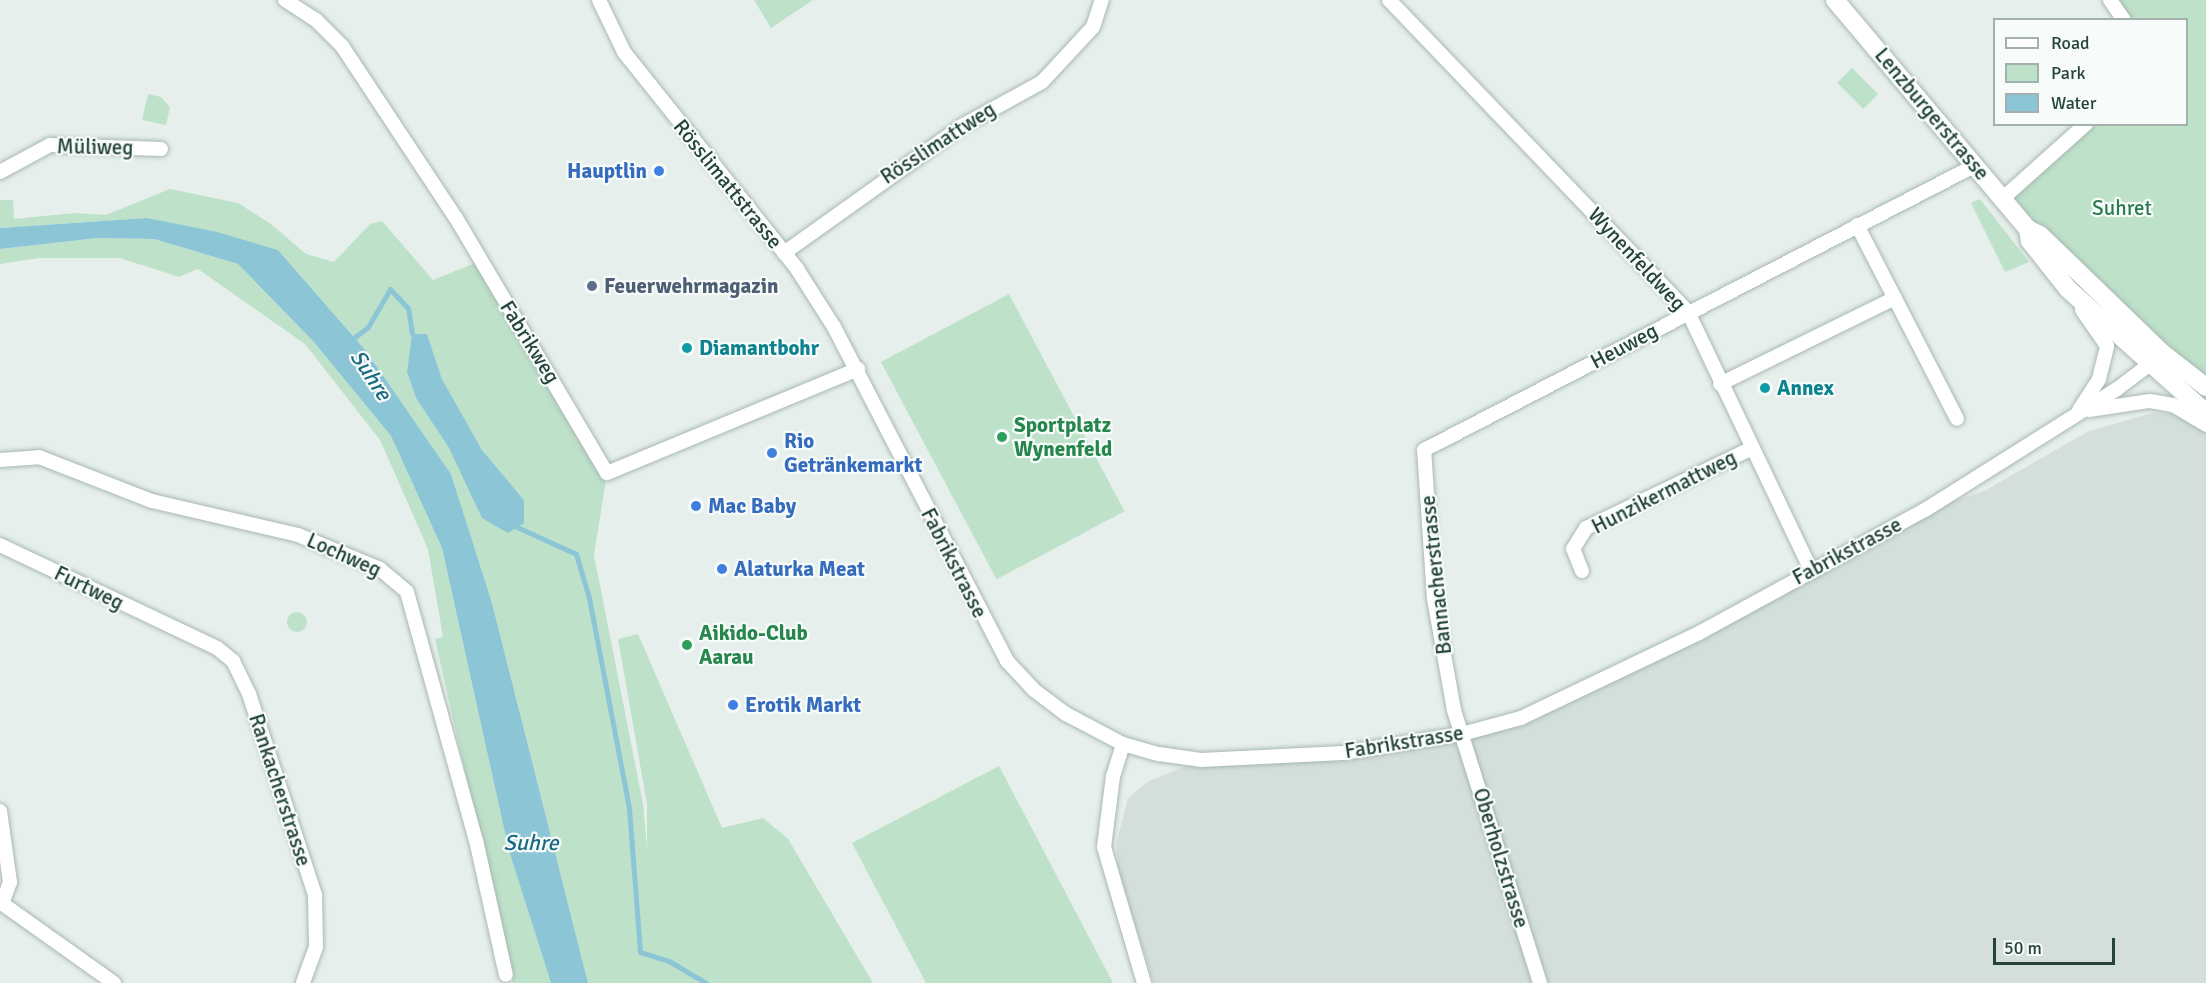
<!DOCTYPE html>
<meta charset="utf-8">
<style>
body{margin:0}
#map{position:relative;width:2206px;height:983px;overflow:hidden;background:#e6efeb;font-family:Signika,sans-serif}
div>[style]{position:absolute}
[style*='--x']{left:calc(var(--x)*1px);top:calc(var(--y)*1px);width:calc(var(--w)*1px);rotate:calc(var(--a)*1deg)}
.built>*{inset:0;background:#d4dfdb}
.green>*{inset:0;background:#bee1c9;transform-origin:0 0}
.round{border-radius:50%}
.water>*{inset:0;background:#8cc6d6}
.stream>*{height:5px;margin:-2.5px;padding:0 2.5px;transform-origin:2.5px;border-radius:2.5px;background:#8cc6d6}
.roads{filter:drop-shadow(0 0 2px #a8b8b3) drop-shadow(0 0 2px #a8b8b3)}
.minor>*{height:14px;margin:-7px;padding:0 7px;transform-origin:7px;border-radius:7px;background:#fff}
.secondary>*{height:18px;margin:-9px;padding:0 9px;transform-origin:9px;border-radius:9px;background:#fff}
.dots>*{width:16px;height:16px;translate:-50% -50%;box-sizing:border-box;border:3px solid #f7fbf9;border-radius:50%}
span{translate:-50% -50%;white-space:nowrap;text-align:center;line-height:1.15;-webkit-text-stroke:4.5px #f7fbf9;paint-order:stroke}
.street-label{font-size:21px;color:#23433c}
.shop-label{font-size:21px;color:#366cbe;font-weight:700}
.right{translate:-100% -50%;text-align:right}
.left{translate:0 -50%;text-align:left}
.park-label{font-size:21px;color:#2b7c4f}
.service-label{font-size:21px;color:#4e5e75;font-weight:700}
.culture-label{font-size:21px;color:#0d838f;font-weight:700}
.leisure-label{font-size:21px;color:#27864d;font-weight:700}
.water-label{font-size:22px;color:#196a82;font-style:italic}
.legend{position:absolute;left:1993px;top:18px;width:195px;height:108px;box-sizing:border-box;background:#f7fbf9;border:2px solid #a2b1ad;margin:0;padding:8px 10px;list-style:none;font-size:18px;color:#23433c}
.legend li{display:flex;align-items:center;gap:12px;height:30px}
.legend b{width:30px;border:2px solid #a2b1ad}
.scale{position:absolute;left:1993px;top:938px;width:122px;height:27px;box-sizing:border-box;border:3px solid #23433c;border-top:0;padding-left:8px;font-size:18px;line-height:21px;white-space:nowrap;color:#23433c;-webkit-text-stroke:4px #f7fbf9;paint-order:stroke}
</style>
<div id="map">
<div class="built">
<div style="clip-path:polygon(2152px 413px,2206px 415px,2206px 983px,1154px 983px,1119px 877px,1116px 844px,1128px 798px,1149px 781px,1201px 760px,1266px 759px,1521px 718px,1925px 510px,1984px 491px,2089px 431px)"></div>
</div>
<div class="green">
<div style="clip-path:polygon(754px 0,813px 0,771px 28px)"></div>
<div style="clip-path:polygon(2110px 0,2206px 0,2206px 403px,2105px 314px,2002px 199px,2086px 125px,2186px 124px,2186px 20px,2124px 19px)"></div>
<div style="left:1852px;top:68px;width:37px;height:21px;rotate:45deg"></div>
<div style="clip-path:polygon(148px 94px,161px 97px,170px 107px,166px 125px,142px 120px)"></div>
<div style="clip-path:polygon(evenodd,170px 189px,238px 203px,271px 224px,306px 254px,334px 262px,370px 224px,382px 221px,433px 280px,480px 261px,607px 473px,594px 555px,643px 804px,647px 849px,647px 804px,618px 639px,638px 634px,722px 828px,763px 818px,788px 839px,873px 983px,588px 983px,492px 603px,451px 474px,366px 351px,278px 250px,147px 218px,0 228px,0 200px,13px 200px,14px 219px,75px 213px,106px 215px,170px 189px,427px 334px,442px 379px,482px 450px,524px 500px,449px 448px,416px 398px,407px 372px,412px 335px,427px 334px)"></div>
<div style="clip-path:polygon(1980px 199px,2029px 262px,2005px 272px,1971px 203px)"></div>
<div style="clip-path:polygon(99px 238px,154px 239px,238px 264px,313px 341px,391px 436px,442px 548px,509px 851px,551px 983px,513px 983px,435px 639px,443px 637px,428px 549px,380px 440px,305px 344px,198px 269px,179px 277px,120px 258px,39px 258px,0 264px,0 249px)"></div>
<div style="left:1009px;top:294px;width:246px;height:145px;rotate:62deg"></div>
<div class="round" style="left:287px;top:612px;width:20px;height:20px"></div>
<div style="clip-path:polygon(999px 766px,1113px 983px,926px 983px,852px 843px)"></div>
</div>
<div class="water">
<div style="clip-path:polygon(147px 218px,217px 232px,278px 250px,366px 351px,451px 474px,492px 603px,588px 983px,551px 983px,509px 851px,442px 548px,391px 436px,313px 341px,238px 264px,154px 239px,98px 238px,0 249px,0 228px)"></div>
<div style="clip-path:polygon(412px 334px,427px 334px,442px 379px,482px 450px,524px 500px,524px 523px,508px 533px,482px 518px,449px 448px,416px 398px,407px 372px)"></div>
</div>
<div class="stream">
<div style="--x:351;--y:340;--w:21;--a:-37"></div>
<div style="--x:368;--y:327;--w:44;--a:-59.9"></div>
<div style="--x:390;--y:289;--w:26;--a:47"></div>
<div style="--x:408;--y:308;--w:26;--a:81"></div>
<div style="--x:517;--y:527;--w:65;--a:24.6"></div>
<div style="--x:576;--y:554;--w:46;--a:73.5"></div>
<div style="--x:589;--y:598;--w:214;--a:79.2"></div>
<div style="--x:629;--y:808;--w:144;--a:85.6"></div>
<div style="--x:640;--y:952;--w:30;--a:17"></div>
<div style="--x:669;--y:961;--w:43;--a:30.7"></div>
</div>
<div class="roads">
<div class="minor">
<div style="--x:285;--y:0;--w:37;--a:33"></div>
<div style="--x:316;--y:20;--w:37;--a:45"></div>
<div style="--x:342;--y:46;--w:206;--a:56.5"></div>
<div style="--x:456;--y:218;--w:296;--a:59.4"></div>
<div style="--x:607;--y:473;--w:272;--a:-22.5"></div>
<div style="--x:599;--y:0;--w:58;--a:64.3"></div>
<div style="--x:624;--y:52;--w:278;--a:51.4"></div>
<div style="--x:797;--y:269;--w:69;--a:57.5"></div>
<div style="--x:834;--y:327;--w:376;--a:62.6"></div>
<div style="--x:1007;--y:661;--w:40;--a:47"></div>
<div style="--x:1034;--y:690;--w:40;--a:37"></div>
<div style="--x:1066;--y:714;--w:64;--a:27.8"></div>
<div style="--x:1123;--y:744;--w:37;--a:16"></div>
<div style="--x:1159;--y:754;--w:42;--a:8.1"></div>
<div style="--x:1201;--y:760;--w:142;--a:-2.8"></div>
<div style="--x:1343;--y:753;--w:121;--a:-9.1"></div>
<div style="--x:1462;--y:734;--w:61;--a:-15.2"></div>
<div style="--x:1521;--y:718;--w:197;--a:-25.5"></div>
<div style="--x:1699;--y:633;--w:257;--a:-28.6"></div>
<div style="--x:1925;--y:510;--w:227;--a:-32.2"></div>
<div style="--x:2117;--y:389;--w:40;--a:-37"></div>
<div style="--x:1389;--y:0;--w:432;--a:46.2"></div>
<div style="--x:1688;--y:312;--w:286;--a:64.5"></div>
<div style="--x:2110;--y:0;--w:24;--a:55"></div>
<div style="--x:0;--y:172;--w:57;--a:-28.4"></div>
<div style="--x:50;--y:145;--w:111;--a:2.1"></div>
<div style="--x:2002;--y:199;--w:113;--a:-41.8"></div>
<div style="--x:1857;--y:225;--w:218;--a:62.7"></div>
<div style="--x:784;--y:253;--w:219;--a:-35.5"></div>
<div style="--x:962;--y:126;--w:91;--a:-28.8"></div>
<div style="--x:1042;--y:82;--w:75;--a:-47.2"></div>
<div style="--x:1093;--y:27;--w:28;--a:-72"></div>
<div style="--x:1720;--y:384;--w:195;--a:-26.2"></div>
<div style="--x:2079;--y:410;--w:37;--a:-57"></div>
<div style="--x:2099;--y:379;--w:34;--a:-76"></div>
<div style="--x:2107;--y:346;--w:44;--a:-124.8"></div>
<div style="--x:2089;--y:410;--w:62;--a:-8.4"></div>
<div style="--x:2150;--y:401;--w:23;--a:10"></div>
<div style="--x:2173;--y:405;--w:39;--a:31"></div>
<div style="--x:0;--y:460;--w:39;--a:-4"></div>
<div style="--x:39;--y:457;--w:121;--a:21.3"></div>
<div style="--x:152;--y:501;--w:150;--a:13.1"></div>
<div style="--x:298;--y:535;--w:89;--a:22.5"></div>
<div style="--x:380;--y:569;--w:35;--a:40"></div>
<div style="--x:407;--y:592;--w:257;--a:74.5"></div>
<div style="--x:476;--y:840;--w:138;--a:77.5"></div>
<div style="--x:0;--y:545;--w:240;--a:25.4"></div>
<div style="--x:217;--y:648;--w:21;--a:39"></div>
<div style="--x:233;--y:661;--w:37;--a:64"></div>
<div style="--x:249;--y:694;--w:212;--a:71.8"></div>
<div style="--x:315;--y:895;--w:52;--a:88.9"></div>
<div style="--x:316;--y:947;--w:38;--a:110"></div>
<div style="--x:1582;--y:571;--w:24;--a:-112"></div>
<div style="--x:1573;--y:549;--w:25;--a:-58"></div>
<div style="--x:1586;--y:528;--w:182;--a:-25.7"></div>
<div style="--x:1123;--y:744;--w:34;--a:107"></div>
<div style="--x:1113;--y:776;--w:72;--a:97.2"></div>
<div style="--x:1104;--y:847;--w:142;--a:73.6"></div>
<div style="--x:0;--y:811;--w:72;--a:82"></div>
<div style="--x:10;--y:882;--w:23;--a:110"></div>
<div style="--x:0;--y:902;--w:140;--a:35.4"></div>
<div style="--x:1540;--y:983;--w:286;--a:-107.5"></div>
<div style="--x:1454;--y:710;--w:113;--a:-100.2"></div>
<div style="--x:1434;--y:599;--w:149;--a:-93.8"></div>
<div style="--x:1424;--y:450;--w:621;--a:-27.31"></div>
</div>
<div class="secondary">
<div style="--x:1835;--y:0;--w:299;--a:49.9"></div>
<div style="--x:2028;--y:229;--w:13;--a:27"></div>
<div style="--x:2040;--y:235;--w:168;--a:44"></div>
<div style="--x:2161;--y:352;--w:57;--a:37.9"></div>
<div style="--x:2028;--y:229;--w:12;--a:81"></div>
<div style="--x:2030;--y:241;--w:61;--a:51.6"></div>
<div style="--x:2068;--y:289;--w:186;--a:41.9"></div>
</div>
</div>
<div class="dots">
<div style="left:659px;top:171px;background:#3f7fe0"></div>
<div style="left:592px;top:286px;background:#5c6f8a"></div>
<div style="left:687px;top:348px;background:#0f9aa8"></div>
<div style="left:1765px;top:388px;background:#0f9aa8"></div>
<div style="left:1002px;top:437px;background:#2e9e5b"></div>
<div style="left:772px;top:453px;background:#3f7fe0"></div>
<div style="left:696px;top:506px;background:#3f7fe0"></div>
<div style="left:722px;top:569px;background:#3f7fe0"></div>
<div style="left:687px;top:645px;background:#2e9e5b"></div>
<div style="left:733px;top:705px;background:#3f7fe0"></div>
</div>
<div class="street-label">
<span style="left:1932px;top:114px;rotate:50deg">Lenzburgerstrasse</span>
<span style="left:938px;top:143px;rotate:-33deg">Rösslimattweg</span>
<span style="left:95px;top:147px;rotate:1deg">Müliweg</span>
<span style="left:728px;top:184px;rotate:51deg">Rösslimattstrasse</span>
<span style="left:1637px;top:259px;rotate:47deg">Wynenfeldweg</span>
<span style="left:530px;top:342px;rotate:58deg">Fabrikweg</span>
<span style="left:1624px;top:346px;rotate:-28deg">Heuweg</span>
<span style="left:1664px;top:492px;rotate:-27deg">Hunzikermattweg</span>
<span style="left:1847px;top:551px;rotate:-28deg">Fabrikstrasse</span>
<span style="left:344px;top:555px;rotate:24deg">Lochweg</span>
<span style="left:954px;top:563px;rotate:63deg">Fabrikstrasse</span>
<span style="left:1436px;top:575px;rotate:-96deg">Bannacherstrasse</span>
<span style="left:89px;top:588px;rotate:26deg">Furtweg</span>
<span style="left:1404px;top:742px;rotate:-9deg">Fabrikstrasse</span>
<span style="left:280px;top:790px;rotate:72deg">Rankacherstrasse</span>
<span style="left:1501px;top:858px;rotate:73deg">Oberholzstrasse</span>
</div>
<div class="shop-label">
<span class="right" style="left:647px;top:171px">Hauptlin</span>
<span class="left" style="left:784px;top:453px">Rio<br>Getränkemarkt</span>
<span class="left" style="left:708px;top:506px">Mac Baby</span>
<span class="left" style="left:734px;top:569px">Alaturka Meat</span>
<span class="left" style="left:745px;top:705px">Erotik Markt</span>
</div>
<div class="park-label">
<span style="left:2122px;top:208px">Suhret</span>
</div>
<div class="service-label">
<span class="left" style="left:604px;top:286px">Feuerwehrmagazin</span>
</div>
<div class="culture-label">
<span class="left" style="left:699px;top:348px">Diamantbohr</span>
<span class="left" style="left:1777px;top:388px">Annex</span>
</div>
<div class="leisure-label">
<span class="left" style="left:1014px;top:437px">Sportplatz<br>Wynenfeld</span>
<span class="left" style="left:699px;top:645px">Aikido-Club<br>Aarau</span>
</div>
<div class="water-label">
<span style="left:371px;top:375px;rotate:56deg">Suhre</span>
<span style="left:531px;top:843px">Suhre</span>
</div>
<ul class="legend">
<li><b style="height:8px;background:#fff"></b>Road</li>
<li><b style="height:16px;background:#bee1c9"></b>Park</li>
<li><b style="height:16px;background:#8cc6d6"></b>Water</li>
</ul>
<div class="scale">50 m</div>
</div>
